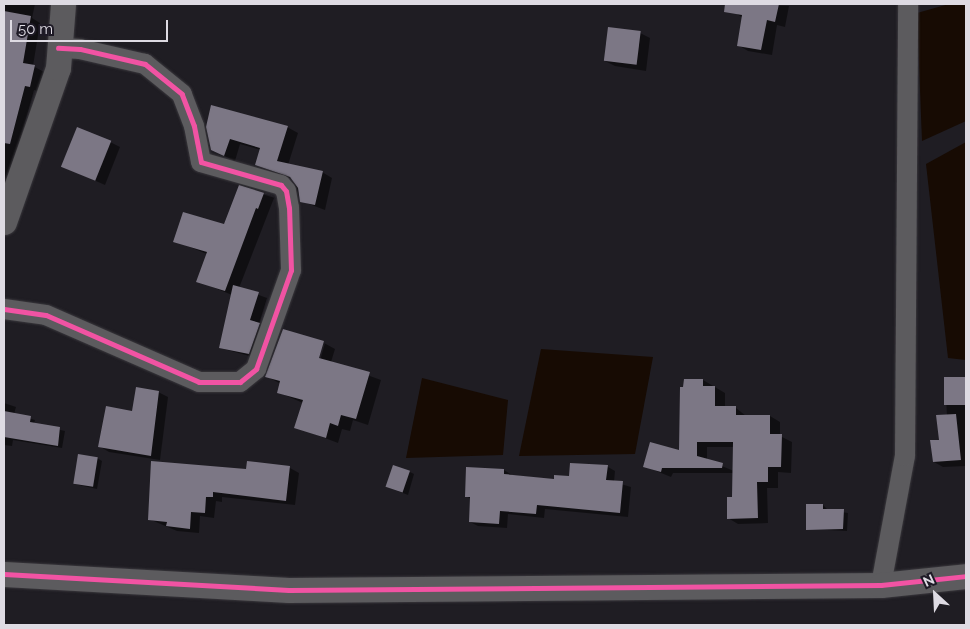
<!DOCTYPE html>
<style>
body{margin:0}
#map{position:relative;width:970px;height:629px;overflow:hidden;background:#1f1d23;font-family:Raleway,sans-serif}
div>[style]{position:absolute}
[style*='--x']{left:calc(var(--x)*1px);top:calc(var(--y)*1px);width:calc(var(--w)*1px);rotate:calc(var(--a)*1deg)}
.water>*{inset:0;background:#170b03}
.shadow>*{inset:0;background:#0007}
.building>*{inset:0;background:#7c7785;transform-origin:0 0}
.roads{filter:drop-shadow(0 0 1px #3a383d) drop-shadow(0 0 1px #3a383d)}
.minor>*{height:20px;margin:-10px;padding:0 10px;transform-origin:10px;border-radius:10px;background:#5c5b5e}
.tertiary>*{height:25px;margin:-12.5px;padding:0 12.5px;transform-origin:12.5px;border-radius:12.5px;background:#5c5b5e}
.cycleway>*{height:5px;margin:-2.5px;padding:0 2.5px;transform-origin:2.5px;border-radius:2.5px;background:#f153a3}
span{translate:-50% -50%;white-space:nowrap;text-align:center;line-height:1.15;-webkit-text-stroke:5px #1e1a26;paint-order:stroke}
.frame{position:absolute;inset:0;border:5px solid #dedbe3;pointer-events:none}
.north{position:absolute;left:910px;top:569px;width:50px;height:50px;-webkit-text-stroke:4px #1e1a26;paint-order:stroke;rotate:335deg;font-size:14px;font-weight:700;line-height:20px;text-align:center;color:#dedbe3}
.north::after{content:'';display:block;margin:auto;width:18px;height:22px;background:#dedbe3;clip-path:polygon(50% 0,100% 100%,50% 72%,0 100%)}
.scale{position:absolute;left:10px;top:20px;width:158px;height:22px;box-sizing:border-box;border:2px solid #dedbe3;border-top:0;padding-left:6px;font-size:15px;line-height:18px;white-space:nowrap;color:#dedbe3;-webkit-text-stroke:4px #1e1a26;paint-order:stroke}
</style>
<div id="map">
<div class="water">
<div style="clip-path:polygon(949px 4px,966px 4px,966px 121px,922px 141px,917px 13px)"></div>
<div style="clip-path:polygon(966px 142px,966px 360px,948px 358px,926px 164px)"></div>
<div style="clip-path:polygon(541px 349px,653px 357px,635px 454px,519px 456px)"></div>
<div style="clip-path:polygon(422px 378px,508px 400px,503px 455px,406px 458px)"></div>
</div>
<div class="shadow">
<div style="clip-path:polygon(4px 4px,35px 4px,32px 18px,40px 23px,33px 66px,44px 72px,40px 92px,34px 90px,4px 198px)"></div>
<div style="clip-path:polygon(738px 4px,789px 6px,785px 27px,777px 25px,772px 55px,748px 51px,738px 45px,743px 18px,737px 14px)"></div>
<div style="clip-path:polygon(640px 33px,650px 38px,646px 71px,615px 66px,605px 61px)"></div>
<div style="clip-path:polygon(208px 127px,287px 127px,298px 133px,288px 165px,322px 172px,332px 178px,325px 210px,301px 201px,293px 179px,256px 165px,261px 150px,240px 144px,235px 161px,222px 155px)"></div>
<div style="clip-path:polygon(110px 142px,120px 147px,105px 185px,62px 166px)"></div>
<div style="clip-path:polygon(239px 187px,278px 199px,274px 198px,239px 288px,267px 298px,259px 324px,268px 329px,257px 358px,220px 348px,232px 295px,198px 281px,207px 254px,175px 241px,225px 226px)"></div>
<div style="clip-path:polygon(evenodd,283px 331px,324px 343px,335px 349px,331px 362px,381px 380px,368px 425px,353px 420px,350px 431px,342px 429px,338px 443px,296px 427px,303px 403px,278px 392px,281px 384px,266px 376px,283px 331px,322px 343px,325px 343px,319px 364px,316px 363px,322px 343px)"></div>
<div style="clip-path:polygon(966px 378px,966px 466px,943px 467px,934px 462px,947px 416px,945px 379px)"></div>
<div style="clip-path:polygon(evenodd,685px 380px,703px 380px,725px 393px,725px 407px,736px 408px,746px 416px,770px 416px,780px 422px,780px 436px,792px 442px,791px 473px,778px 472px,778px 488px,767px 488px,768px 523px,738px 524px,728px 518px,734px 498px,734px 473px,673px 473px,671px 477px,644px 466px,680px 452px,685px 380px,707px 447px,735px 447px,734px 471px,707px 460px,707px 447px)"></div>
<div style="clip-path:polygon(158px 392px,168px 397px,160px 460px,109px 452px,99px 446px)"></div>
<div style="clip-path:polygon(4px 403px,16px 407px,14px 414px,35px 420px,34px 424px,65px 431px,62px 448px,13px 440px,12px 446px,4px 445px)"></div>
<div style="clip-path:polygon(97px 458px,102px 461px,97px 489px,74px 484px)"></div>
<div style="clip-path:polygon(608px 467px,615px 471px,614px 482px,631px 487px,628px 517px,545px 509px,544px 518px,508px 514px,507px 528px,478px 526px,470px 522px,471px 499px,466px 496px,504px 470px,512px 475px,555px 480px)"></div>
<div style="clip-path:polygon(290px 468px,299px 473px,295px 505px,222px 497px,222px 502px,216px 501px,214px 518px,200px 516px,199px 533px,177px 531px,149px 519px,247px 470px)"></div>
<div style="clip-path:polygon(410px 472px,414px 474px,408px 495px,387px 487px)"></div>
<div style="clip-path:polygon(808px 505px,823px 505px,828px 510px,848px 513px,847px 531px,807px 529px)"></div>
</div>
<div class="building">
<div style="clip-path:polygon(725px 4px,779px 4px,775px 22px,767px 20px,761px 50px,737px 46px,742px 15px,724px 12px)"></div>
<div style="clip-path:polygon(4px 11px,31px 16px,23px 63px,35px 65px,30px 87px,25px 86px,10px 144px,4px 143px)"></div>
<div style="left:608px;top:27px;width:33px;height:34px;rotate:7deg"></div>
<div style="clip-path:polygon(211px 105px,288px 126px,277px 161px,323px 171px,315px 205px,300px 202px,298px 188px,290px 177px,255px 165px,260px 148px,230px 139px,224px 156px,211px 150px,206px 127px)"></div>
<div style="left:77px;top:127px;width:37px;height:43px;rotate:22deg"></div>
<div style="clip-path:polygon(239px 185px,274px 196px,264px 193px,258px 209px,256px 208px,225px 291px,196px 282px,207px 252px,173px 242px,183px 212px,224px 224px)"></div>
<div style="clip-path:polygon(233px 285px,259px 292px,250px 320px,260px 323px,249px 354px,219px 348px)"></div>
<div style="clip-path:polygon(283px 329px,324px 341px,319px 358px,370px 372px,356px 419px,341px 415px,338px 426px,330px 423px,326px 438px,294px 428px,303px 400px,277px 393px,280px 381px,265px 377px)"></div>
<div style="left:966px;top:377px;width:28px;height:22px;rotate:90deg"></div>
<div style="clip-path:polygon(684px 379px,703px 379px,703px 386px,715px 386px,715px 406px,736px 406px,736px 415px,770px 415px,770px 434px,782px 434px,781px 467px,768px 467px,768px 482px,757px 482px,758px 518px,727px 519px,727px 497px,732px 497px,733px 442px,697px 442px,697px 456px,723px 463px,722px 468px,662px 468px,661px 472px,643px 467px,650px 442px,679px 450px,680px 387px,683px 387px)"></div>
<div style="clip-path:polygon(136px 387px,159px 391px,151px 456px,98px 447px,106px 406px,132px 411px)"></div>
<div style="clip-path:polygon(4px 411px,31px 416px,30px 422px,60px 427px,58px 446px,4px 437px)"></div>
<div style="clip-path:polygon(956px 414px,961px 460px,933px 462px,930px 440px,939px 440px,936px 415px)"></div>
<div style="left:78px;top:454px;width:20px;height:30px;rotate:9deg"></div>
<div style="clip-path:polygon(151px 461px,246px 469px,247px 461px,290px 466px,286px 501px,213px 492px,213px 497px,206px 497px,205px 513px,191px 512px,190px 529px,166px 526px,167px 522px,148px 520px)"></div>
<div style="clip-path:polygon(570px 463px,608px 465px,606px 480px,623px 481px,620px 513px,537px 505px,536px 514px,500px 511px,499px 524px,469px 522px,470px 497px,465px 497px,466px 467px,504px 469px,504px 474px,554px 479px,554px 475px,569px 476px)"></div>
<div style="left:393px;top:465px;width:18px;height:23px;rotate:19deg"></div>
<div style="clip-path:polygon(806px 504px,823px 504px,823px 509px,844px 509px,843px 529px,806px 530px)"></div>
</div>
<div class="roads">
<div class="minor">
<div style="--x:4;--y:309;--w:42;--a:8.1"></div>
<div style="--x:46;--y:315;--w:167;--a:23.6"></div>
<div style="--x:199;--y:382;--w:41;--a:0"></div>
<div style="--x:240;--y:382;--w:21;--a:-39"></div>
<div style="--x:256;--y:369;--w:105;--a:-70.5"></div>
<div style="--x:291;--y:270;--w:62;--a:-91.8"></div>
<div style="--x:289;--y:208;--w:17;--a:-100"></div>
<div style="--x:286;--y:191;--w:8;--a:-130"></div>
<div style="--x:281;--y:185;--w:83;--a:-164"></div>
<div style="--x:201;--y:162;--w:37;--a:-101"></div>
<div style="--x:194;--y:126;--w:34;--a:-111"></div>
<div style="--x:182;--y:94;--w:48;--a:-141"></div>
<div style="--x:145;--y:64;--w:67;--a:-167"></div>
<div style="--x:80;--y:49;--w:22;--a:-177"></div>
<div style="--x:881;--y:585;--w:131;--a:-79.5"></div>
<div style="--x:905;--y:456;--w:452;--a:-89.6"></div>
</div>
<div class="tertiary">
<div style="--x:4;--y:222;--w:163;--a:-70.7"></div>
<div style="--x:58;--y:68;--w:64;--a:-85.5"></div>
<div style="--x:4;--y:574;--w:285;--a:3.2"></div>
<div style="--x:289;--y:590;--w:592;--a:-0.48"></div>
<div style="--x:881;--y:585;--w:85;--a:-6"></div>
</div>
</div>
<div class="cycleway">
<div style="--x:4;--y:309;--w:42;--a:8.1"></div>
<div style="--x:46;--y:315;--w:167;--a:23.6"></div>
<div style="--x:199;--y:382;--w:41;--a:0"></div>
<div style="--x:240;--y:382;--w:21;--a:-39"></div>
<div style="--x:256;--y:369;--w:105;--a:-70.5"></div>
<div style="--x:291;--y:270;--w:62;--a:-91.8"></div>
<div style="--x:289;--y:208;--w:17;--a:-100"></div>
<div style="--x:286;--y:191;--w:8;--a:-130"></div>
<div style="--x:281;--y:185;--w:83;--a:-164"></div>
<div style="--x:201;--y:162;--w:37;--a:-101"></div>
<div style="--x:194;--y:126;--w:34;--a:-111"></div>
<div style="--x:182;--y:94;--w:48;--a:-141"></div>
<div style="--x:145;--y:64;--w:67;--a:-167"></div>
<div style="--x:80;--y:49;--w:22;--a:-177"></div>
<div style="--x:4;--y:574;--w:285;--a:3.2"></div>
<div style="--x:289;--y:590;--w:592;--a:-0.48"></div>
<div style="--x:881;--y:585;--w:85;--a:-6"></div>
</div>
<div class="frame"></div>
<div class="north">N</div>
<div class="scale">50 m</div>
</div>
